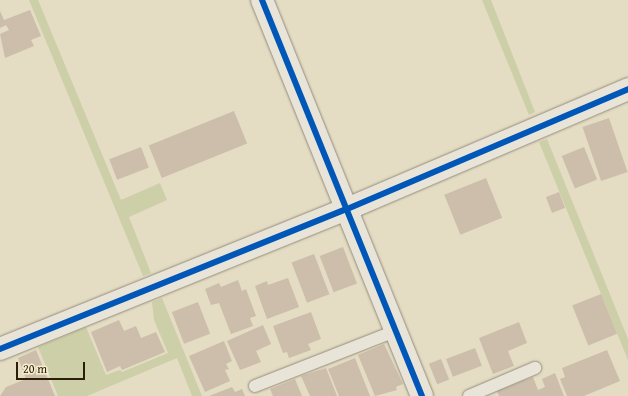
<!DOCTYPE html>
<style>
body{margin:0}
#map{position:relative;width:628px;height:396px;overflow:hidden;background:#e4dcc3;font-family:"Gentium Book Plus",serif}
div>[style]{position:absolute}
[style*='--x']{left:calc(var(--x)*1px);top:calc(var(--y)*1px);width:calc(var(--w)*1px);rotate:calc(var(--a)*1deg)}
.green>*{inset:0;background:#cccfa7}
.building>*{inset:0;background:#ccbeab;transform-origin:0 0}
.roads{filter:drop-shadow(0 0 1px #938c7c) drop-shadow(0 0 1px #938c7c)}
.lane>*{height:12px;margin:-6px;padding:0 6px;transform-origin:6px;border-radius:6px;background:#e9e4d8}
.street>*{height:22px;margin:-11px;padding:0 11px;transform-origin:11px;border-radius:11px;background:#e9e4d8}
.secondary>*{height:22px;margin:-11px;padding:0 11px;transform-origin:11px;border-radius:11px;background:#e9e4d8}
.cycleway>*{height:6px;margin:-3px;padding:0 3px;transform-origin:3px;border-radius:3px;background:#0057b8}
span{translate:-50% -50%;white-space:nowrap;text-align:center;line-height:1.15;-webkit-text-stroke:3px #f7edcf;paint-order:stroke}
.scale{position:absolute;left:16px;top:362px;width:69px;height:18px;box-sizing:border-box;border:2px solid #2c1d08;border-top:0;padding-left:5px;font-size:12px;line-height:14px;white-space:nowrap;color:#2c1d08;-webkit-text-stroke:3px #f7edcf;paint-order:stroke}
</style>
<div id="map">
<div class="green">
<div style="clip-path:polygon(29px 0,38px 0,121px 200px,160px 183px,167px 200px,129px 217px,151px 273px,143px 276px)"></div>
<div style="clip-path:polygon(482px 0,491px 0,535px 112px,529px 115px)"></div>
<div style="clip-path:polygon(547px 139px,628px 339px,628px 360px,539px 142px)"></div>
<div style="clip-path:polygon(162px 298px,202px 396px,192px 396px,177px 358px,87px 396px,58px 396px,38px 347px,86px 327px,106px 375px,120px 370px,122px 372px,168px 353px,154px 320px,152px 302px)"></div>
</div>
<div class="building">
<div style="clip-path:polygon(30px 10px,41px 36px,31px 40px,34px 46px,5px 58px,0 34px,9px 30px,6px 25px,0 28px,0 11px,4px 20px)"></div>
<div style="left:234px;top:111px;width:35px;height:92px;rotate:68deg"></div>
<div style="left:609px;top:118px;width:57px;height:28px;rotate:71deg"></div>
<div style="left:141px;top:147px;width:22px;height:34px;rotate:69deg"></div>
<div style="left:584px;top:147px;width:35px;height:24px;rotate:68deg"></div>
<div style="left:486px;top:178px;width:43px;height:45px;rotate:68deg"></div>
<div style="left:559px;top:192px;width:17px;height:14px;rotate:69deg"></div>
<div style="left:343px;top:247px;width:39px;height:25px;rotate:69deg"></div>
<div style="left:314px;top:254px;width:43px;height:24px;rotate:69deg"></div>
<div style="clip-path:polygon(288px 278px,299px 307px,267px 319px,255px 286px,267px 281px,268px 285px)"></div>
<div style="clip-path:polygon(238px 280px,242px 291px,246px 289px,256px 316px,250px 318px,253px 326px,231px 334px,219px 303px,211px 305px,205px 289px,219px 283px,221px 287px)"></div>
<div style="left:601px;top:294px;width:43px;height:31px;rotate:68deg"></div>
<div style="left:198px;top:302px;width:34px;height:28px;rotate:69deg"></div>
<div style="clip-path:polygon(311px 312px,321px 339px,308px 344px,311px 350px,289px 358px,287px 352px,283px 353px,273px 326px)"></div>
<div style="clip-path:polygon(119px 320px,124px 331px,136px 326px,141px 338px,156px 332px,165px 352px,122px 370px,120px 366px,107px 372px,91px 332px)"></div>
<div style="clip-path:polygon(519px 322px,527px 343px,508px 351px,514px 366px,493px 374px,479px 338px)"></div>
<div style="clip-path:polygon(263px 325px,271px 344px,256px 351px,261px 362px,240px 370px,227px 341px)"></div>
<div style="clip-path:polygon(224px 341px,232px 361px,226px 364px,229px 369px,225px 370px,230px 381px,205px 392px,189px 356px)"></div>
<div style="clip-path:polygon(384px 344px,403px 384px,396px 387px,397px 390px,375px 396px,358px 355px)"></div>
<div style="left:475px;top:348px;width:19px;height:31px;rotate:69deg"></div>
<div style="clip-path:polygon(36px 350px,55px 396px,0 396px,6px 387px,26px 379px,18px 358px)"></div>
<div style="clip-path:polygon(607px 350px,620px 381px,584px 396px,567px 396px,560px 379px,565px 377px,562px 368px)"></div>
<div style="clip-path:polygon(355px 358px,370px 396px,339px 396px,328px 369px)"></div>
<div style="left:441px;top:359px;width:22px;height:13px;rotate:68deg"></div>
<div style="clip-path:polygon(326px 368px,337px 396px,310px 396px,301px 376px)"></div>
<div style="clip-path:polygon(555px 373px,564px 396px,499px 396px,497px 391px,533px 377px,538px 390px,545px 387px,542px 379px)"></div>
<div style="clip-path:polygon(295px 379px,302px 396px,273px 396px,270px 389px)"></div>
<div style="clip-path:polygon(232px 387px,235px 392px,242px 389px,245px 396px,209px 396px)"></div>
</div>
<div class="roads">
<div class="lane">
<div style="--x:255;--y:386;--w:150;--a:-21.4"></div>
<div style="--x:469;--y:396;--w:72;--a:-23"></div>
</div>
<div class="street">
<div style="--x:0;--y:349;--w:374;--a:-22"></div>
<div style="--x:347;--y:209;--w:306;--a:-23.1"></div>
</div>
<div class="secondary">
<div style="--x:262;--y:0;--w:427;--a:68"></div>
</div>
</div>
<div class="cycleway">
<div style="--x:262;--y:0;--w:427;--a:68"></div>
<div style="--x:0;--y:349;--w:374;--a:-22"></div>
<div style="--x:347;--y:209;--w:306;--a:-23.1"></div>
</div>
<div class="scale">20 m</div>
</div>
